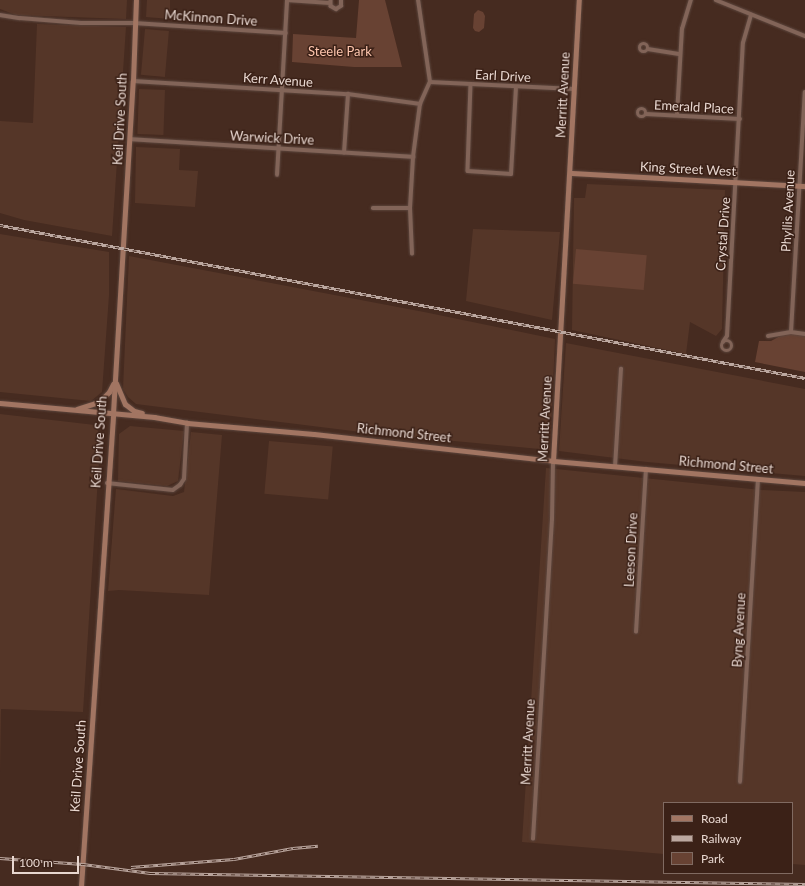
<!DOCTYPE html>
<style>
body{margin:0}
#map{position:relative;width:805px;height:886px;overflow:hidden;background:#462b20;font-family:Lato,sans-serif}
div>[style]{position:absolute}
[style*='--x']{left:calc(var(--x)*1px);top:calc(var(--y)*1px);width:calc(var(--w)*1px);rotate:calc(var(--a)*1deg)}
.built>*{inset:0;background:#553628;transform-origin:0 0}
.green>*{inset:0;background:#684233;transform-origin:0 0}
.roads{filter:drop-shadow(0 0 1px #5c463d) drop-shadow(0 0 1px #5c463d)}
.street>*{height:3.5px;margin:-1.75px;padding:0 1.75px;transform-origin:1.75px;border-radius:1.75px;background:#826458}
.street>.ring{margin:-1.75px;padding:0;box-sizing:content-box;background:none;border:3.5px solid #826458;border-radius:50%}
.secondary>*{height:5px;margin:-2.5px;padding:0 2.5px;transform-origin:2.5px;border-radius:2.5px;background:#a27562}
.rail>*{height:3px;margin-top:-1.5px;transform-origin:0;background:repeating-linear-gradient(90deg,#3b2117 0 4.5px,#bca8a0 0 9px);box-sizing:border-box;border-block:1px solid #bca8a0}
span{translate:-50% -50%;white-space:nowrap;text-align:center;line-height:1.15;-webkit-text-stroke:3px #3b2117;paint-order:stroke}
.street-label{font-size:13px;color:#e8d7d0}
.park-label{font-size:13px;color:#fec6ae}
.legend{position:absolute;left:663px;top:802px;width:130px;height:72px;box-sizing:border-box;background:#3b2117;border:1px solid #806a61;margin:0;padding:5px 7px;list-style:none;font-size:12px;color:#e8d7d0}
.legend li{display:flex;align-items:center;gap:8px;height:20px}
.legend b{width:20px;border:1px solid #806a61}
.scale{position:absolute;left:12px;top:856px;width:67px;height:18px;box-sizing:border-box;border:2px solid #e8d7d0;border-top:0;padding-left:5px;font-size:12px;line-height:14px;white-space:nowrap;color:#e8d7d0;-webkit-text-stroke:3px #3b2117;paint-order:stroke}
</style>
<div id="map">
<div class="built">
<div style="clip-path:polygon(0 0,127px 0,126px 19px,16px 15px,0 9px)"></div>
<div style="clip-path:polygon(147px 0,170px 0,170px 19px,146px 17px)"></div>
<div style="clip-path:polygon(37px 24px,126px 27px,112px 236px,24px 220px,0 213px,0 121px,33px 123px)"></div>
<div style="left:145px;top:29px;width:24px;height:46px;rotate:5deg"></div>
<div style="left:139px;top:89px;width:26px;height:45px;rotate:2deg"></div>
<div style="clip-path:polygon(136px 147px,180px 149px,179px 170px,198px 171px,195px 207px,135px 203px)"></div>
<div style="clip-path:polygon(587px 184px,725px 190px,722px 329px,716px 336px,690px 322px,686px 354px,572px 330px,574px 198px,585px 198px)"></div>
<div style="clip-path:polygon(473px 229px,560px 232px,552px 320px,466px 301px)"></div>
<div style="clip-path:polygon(0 234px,109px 252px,109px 295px,102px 392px,91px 401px,0 392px)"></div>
<div style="clip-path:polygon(129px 256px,424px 312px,555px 339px,550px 450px,369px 433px,136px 404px,128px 397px,123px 389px)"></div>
<div style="clip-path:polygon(566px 343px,805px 389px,805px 476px,647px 462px,559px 451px)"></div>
<div style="clip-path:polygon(0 414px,95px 425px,100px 436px,100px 446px,83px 712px,1px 709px,0 774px)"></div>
<div style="clip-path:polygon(130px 426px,184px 431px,178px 481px,167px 486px,118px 481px,119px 434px)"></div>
<div style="clip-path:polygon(191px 432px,222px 435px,209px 595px,119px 590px,108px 591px,116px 489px,173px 496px,184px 492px)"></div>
<div style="left:269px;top:441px;width:64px;height:53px;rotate:5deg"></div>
<div style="clip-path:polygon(546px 468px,761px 490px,805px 492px,805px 865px,792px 864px,792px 803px,664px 803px,664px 854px,522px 842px)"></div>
</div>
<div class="green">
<div style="clip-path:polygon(359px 0,385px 0,402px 67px,354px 67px,292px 62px,293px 34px,356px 38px)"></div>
<div style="clip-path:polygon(478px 10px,483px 12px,485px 16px,484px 28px,479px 32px,475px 31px,473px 28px,474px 14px)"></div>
<div style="left:576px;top:249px;width:71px;height:35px;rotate:5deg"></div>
<div style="clip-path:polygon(789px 333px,805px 334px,805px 372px,755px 362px,759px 341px,771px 341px,782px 335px)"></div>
</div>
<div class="roads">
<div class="street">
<div style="--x:287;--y:0;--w:43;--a:4"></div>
<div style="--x:331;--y:0;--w:6;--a:90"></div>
<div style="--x:331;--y:6;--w:6;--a:31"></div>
<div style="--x:336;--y:9;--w:6;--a:-31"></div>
<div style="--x:341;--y:6;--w:6;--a:-90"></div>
<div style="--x:716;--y:0;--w:96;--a:22"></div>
<div style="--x:0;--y:15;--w:20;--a:9"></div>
<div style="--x:20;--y:18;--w:61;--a:4.7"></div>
<div style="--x:81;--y:23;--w:53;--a:0"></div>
<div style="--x:134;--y:23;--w:152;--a:3.8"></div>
<div class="ring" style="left:639.5px;top:43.5px;width:5.5px;height:5.5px"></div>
<div style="--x:648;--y:49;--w:31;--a:9"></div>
<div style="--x:133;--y:81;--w:215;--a:3.5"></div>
<div style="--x:348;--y:94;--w:73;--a:7.9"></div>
<div style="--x:430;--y:82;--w:144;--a:2.8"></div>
<div style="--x:471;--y:84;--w:87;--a:92"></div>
<div style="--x:468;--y:171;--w:43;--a:4"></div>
<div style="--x:511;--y:174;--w:86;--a:-86.7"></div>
<div class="ring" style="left:637.5px;top:108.5px;width:5.5px;height:5.5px"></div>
<div style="--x:646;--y:114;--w:94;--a:3"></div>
<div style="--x:677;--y:115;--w:86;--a:-86.7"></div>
<div style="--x:682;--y:29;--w:30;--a:-73"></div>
<div style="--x:130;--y:139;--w:284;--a:3.6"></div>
<div style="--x:344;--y:153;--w:59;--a:-86.1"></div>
<div style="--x:277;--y:175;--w:175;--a:-86.7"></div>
<div style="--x:373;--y:208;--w:37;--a:0"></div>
<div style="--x:412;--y:254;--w:46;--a:-92.5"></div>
<div style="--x:410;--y:208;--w:51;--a:-86.6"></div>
<div style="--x:413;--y:157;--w:53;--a:-82.5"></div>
<div style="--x:420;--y:104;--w:24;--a:-66"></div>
<div style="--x:430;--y:82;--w:83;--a:-98.3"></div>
<div style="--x:791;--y:332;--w:240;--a:-86.7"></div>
<div style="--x:768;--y:336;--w:23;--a:-10"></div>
<div style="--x:791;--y:332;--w:14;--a:8"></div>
<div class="ring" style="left:721.5px;top:340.5px;width:7.5px;height:7.5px"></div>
<div style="--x:723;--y:342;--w:7;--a:-56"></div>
<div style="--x:727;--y:336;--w:293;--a:-86.9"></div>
<div style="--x:743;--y:43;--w:29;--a:-74"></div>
<div style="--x:615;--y:467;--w:98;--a:-86.5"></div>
<div style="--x:107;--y:483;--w:66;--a:6.1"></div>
<div style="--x:173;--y:490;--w:9;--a:-36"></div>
<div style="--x:180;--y:485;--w:7;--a:-56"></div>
<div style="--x:184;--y:479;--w:56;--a:-86.9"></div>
<div style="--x:636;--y:632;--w:163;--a:-86.5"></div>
<div style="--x:740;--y:782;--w:303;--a:-86.6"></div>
<div style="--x:533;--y:839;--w:320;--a:-86.6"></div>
<div style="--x:552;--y:520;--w:59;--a:-89"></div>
</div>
<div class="secondary">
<div style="--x:570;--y:173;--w:235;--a:3.2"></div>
<div style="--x:116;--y:383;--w:23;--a:67"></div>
<div style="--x:125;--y:404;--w:11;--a:38"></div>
<div style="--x:134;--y:411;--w:8;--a:14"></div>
<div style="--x:0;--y:403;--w:155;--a:5.2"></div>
<div style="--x:154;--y:417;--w:34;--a:10"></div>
<div style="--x:187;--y:423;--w:127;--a:5"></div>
<div style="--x:314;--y:434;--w:241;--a:6.4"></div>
<div style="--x:553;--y:461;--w:253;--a:5"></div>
<div style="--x:77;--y:409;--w:23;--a:-18"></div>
<div style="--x:99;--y:402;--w:14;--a:-45"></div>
<div style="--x:109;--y:392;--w:9;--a:-63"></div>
<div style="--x:553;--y:461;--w:462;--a:-86.8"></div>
<div style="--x:81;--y:886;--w:474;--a:-86.1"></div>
<div style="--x:113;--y:413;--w:333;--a:-86.6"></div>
<div style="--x:133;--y:81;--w:81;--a:-87.9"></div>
</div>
</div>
<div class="rail">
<div style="--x:0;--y:225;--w:819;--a:10.76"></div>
<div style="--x:0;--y:858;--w:83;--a:4.1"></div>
<div style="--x:83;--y:864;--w:68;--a:7.7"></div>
<div style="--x:150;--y:873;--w:655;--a:0.96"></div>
<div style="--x:131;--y:867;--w:103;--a:-4.4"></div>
<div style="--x:234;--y:859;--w:60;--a:-10.6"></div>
<div style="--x:293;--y:848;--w:25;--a:-5"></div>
</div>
<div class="street-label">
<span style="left:211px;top:18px;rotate:4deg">McKinnon Drive</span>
<span style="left:503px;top:76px;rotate:3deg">Earl Drive</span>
<span style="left:278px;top:80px;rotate:4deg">Kerr Avenue</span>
<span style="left:563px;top:95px;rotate:-87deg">Merritt Avenue</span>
<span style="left:694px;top:107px;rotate:3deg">Emerald Place</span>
<span style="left:120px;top:119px;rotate:-87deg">Keil Drive South</span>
<span style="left:272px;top:138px;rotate:3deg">Warwick Drive</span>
<span style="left:688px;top:169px;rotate:3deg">King Street West</span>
<span style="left:788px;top:211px;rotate:-87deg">Phyllis Avenue</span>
<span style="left:723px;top:234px;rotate:-86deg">Crystal Drive</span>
<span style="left:545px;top:419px;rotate:-87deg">Merritt Avenue</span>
<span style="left:404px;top:433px;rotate:6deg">Richmond Street</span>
<span style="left:99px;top:442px;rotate:-86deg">Keil Drive South</span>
<span style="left:726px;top:465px;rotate:5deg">Richmond Street</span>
<span style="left:631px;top:550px;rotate:-87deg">Leeson Drive</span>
<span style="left:739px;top:630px;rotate:-87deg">Byng Avenue</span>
<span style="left:528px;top:742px;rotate:-87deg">Merritt Avenue</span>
<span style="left:78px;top:766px;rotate:-86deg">Keil Drive South</span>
</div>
<div class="park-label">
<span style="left:340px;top:51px">Steele Park</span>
</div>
<ul class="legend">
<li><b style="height:5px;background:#a27562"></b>Road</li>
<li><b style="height:5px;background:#bca8a0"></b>Railway</li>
<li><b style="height:11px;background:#684233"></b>Park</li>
</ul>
<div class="scale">100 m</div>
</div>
